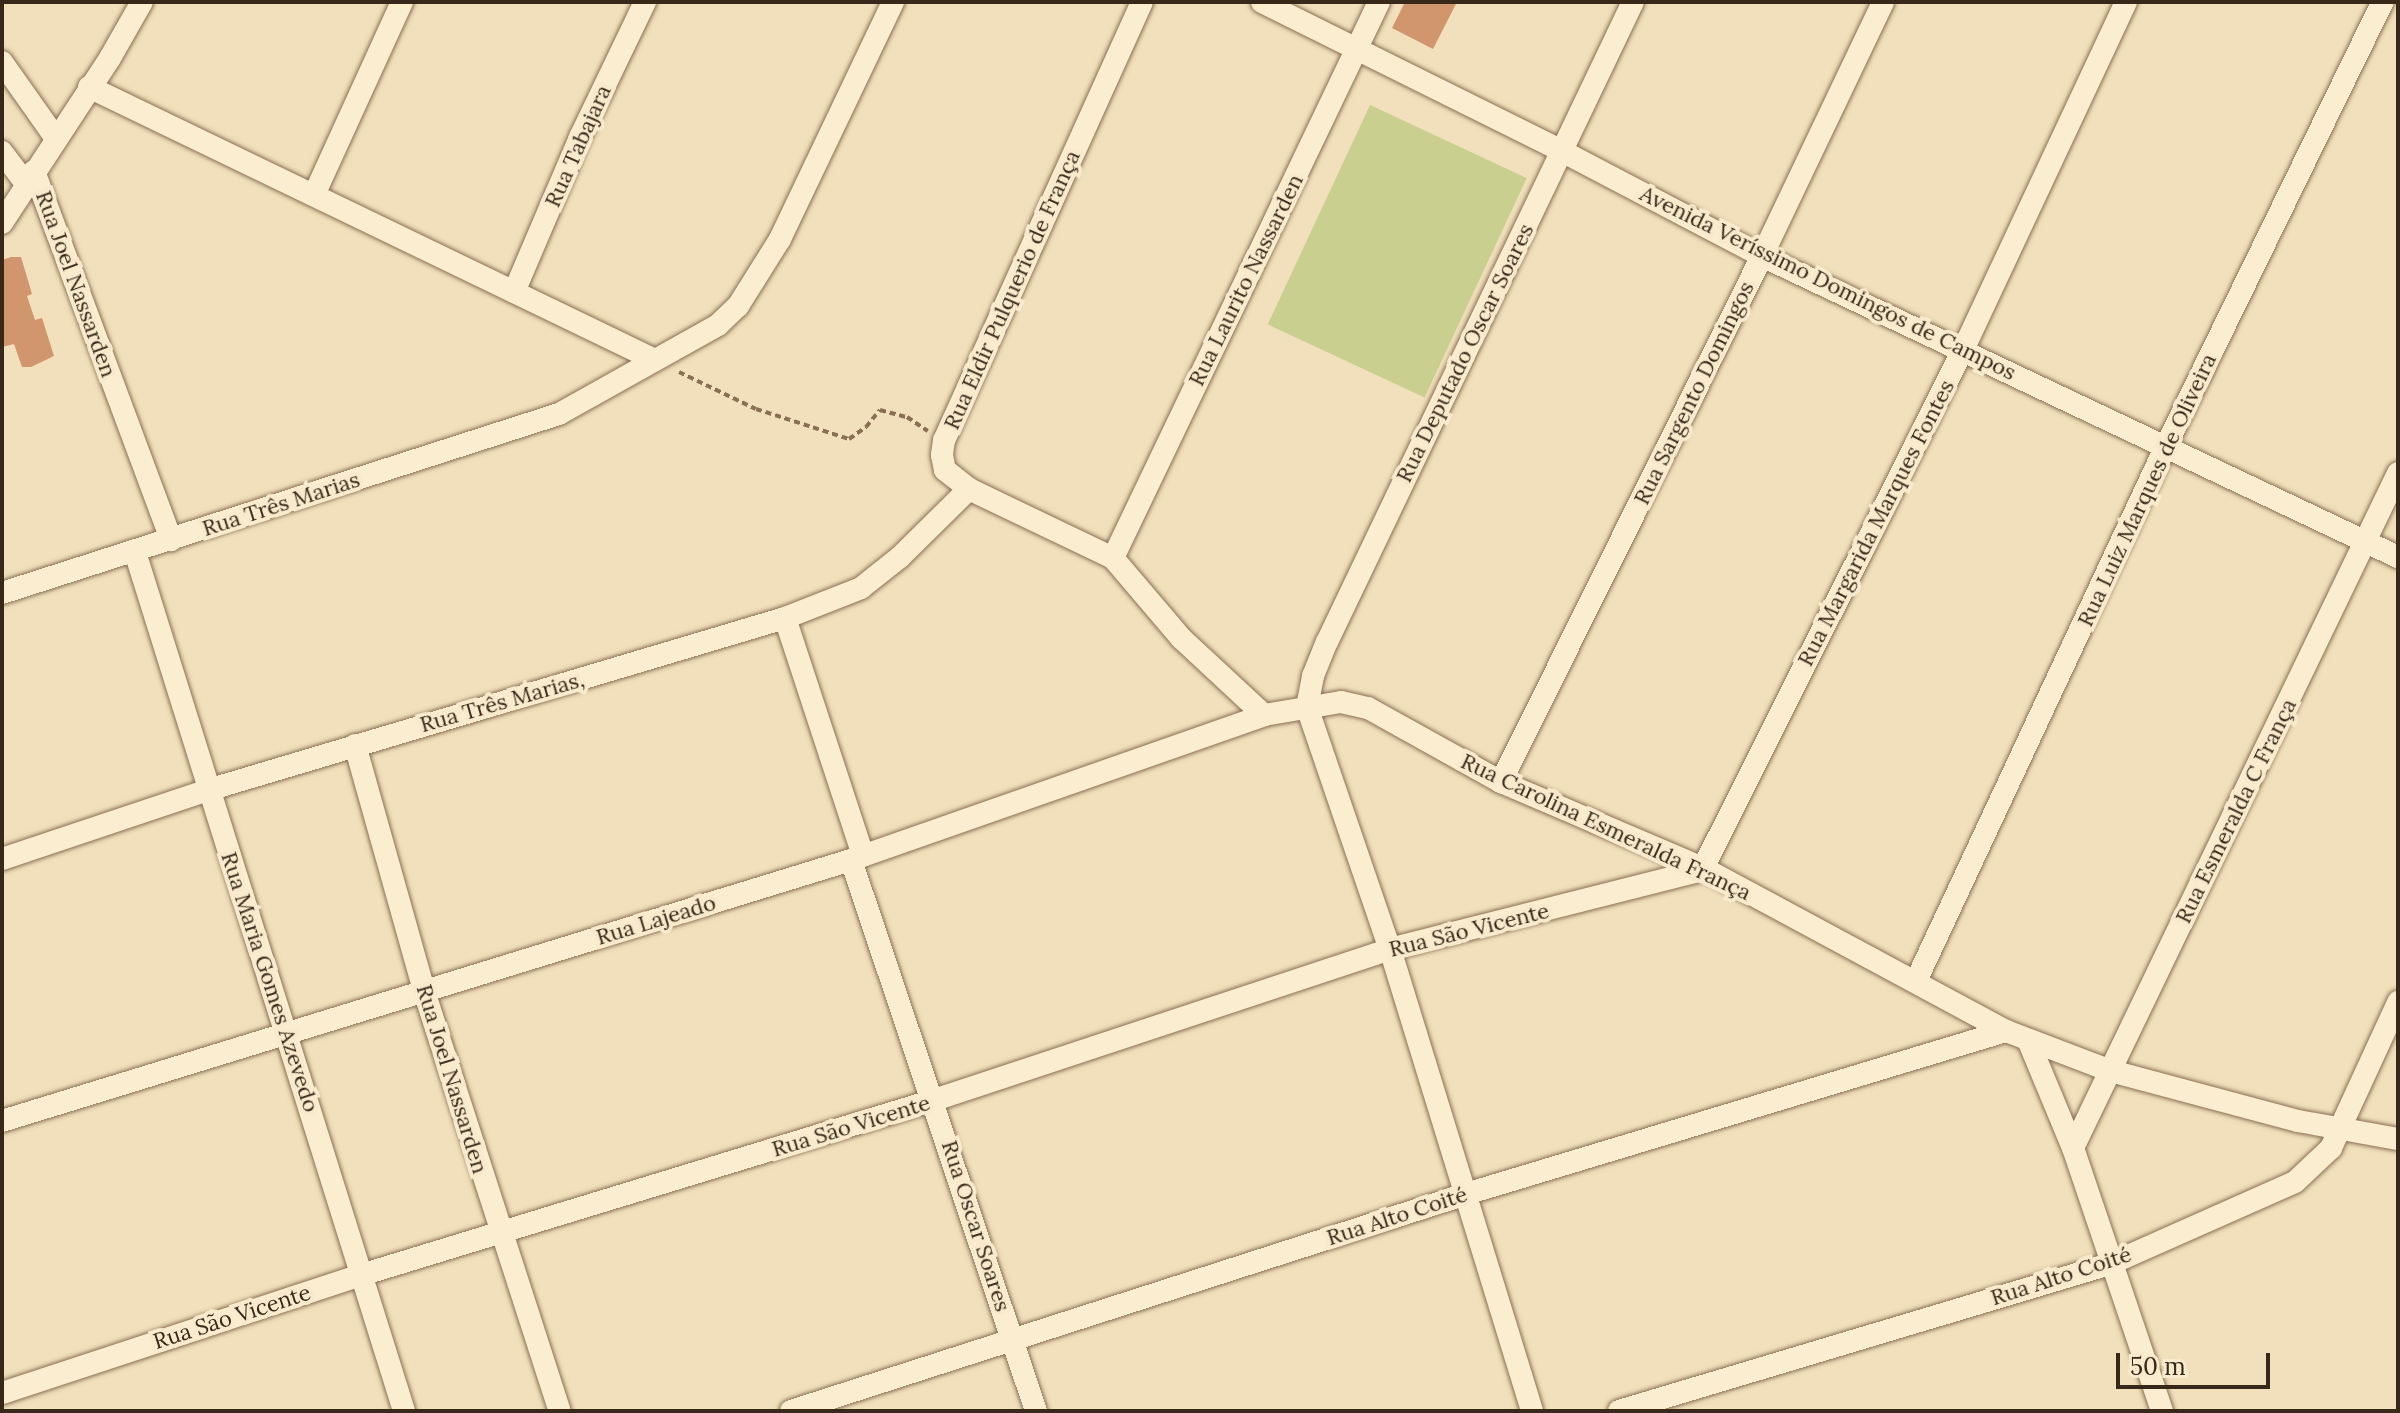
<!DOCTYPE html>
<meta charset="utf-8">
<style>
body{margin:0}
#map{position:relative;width:2400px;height:1413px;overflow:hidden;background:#f1e0bb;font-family:Lora,serif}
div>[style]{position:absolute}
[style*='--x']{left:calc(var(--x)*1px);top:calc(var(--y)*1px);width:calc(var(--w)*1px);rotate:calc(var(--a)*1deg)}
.green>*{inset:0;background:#c9cf8f;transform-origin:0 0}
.building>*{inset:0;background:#d2966e}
.path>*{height:4px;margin-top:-2px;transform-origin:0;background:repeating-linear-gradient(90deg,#8a6f54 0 6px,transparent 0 10px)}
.roads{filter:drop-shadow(0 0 2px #8a6f54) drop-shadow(0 0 2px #8a6f54)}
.minor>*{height:22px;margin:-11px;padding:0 11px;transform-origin:11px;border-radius:11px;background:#fbedcf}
span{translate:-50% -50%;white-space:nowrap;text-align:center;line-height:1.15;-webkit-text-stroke:8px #f8eacc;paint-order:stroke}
.street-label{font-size:22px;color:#37281a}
.frame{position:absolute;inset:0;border:4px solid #37281a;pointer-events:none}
.scale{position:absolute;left:2116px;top:1353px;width:154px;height:36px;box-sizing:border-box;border:4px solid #37281a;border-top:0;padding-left:10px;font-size:24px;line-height:28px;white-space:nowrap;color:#37281a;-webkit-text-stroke:6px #f8eacc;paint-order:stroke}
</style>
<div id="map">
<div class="green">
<div style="left:1370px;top:105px;width:173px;height:242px;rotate:25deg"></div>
</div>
<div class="building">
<div style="clip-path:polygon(1405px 2px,1457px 2px,1433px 49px,1392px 28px)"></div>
<div style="clip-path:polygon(11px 257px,21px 257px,32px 294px,27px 296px,35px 320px,42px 318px,54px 356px,31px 367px,22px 367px,14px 344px,2px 347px,2px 260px)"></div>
</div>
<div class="path">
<div style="--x:679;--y:372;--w:85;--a:25.7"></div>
<div style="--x:756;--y:409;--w:98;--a:17.9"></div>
<div style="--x:849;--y:439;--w:21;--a:-35"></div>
<div style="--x:866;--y:427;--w:22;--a:-51"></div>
<div style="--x:880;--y:410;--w:28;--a:15"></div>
<div style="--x:907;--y:417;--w:25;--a:34"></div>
</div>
<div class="roads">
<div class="minor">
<div style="--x:1142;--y:2;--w:481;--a:114.3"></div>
<div style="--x:944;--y:440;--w:15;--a:98"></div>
<div style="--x:942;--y:455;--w:15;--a:79"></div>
<div style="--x:945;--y:470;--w:31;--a:38"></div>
<div style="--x:969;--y:489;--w:160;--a:25.6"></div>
<div style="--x:1113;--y:558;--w:105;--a:49.6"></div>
<div style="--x:1181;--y:638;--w:113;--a:42.9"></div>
<div style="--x:1262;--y:2;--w:335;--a:26.4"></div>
<div style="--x:1562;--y:151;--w:226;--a:27.7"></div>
<div style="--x:1762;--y:256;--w:704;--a:25.33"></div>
<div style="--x:2;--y:62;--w:92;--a:54.8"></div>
<div style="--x:89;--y:87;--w:628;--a:25.75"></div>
<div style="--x:2;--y:152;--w:40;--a:53"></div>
<div style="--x:34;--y:171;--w:394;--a:69.6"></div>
<div style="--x:314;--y:195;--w:212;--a:-65.5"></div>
<div style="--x:2;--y:223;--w:197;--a:-56.8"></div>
<div style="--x:110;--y:58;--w:64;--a:-60.3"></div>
<div style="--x:514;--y:292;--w:171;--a:-66.9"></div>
<div style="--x:581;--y:135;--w:148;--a:-64.3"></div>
<div style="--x:135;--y:552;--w:900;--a:72.61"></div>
<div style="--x:1113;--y:558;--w:616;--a:-64.43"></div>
<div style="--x:2;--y:593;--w:585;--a:-17.82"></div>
<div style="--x:559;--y:414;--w:182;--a:-29.2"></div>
<div style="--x:718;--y:325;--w:28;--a:-44"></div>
<div style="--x:738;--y:306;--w:79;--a:-57.9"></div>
<div style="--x:780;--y:239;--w:263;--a:-64.5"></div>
<div style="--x:785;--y:618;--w:250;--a:71.8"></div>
<div style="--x:1307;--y:707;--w:32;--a:-79"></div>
<div style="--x:1313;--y:676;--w:37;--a:-68"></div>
<div style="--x:1327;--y:642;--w:709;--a:-64.45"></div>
<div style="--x:1307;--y:707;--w:256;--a:71.1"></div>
<div style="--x:1390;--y:949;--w:483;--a:72.9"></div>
<div style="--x:355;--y:745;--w:255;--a:74.3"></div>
<div style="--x:424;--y:991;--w:441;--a:72.1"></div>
<div style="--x:1501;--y:782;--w:587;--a:-63.61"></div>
<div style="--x:1762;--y:256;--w:281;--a:-64.5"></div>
<div style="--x:2;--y:859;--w:217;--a:-18.5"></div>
<div style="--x:208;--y:790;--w:602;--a:-16.6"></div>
<div style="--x:785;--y:618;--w:82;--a:-21.5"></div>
<div style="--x:861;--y:588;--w:50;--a:-38.5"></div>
<div style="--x:900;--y:557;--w:97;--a:-44.6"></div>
<div style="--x:851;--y:860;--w:581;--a:71.44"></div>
<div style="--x:1916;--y:981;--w:588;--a:-64.96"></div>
<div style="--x:2165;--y:448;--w:496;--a:-64"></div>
<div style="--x:2028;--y:1040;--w:117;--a:67.4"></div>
<div style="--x:2073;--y:1148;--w:278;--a:71.3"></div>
<div style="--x:2;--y:1121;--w:888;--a:-17.09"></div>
<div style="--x:851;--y:860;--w:438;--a:-19.3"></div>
<div style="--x:1264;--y:715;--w:78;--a:-9.6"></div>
<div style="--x:1341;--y:702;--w:28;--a:13"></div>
<div style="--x:1368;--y:708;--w:152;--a:29.1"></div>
<div style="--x:1501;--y:782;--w:220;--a:23.1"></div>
<div style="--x:1703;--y:868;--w:344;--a:28.3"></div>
<div style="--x:2006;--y:1031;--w:112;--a:20.9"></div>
<div style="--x:2111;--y:1071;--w:194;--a:15"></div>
<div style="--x:2298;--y:1121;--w:102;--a:10.2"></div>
<div style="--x:2073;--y:1148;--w:749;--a:-64.29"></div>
<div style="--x:2;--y:1393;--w:378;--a:-18.2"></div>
<div style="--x:361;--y:1275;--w:599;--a:-16.98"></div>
<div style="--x:934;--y:1100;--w:480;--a:-18.3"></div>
<div style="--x:1390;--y:949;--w:318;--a:-14.2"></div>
<div style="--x:1698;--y:871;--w:6;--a:-31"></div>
<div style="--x:1703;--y:868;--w:580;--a:-63.35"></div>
<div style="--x:1963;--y:350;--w:384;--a:-64.9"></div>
<div style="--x:791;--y:1411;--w:709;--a:-17.82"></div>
<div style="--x:1466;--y:1194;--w:564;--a:-16.8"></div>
<div style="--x:1619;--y:1411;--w:513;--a:-16.67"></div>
<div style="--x:2110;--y:1264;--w:202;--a:-23.9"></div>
<div style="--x:2295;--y:1182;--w:50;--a:-43.4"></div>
<div style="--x:2331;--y:1148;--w:161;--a:-65.3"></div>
</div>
</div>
<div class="street-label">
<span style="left:578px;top:146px;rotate:-66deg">Rua Tabajara</span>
<span style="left:1246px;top:280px;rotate:-64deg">Rua Laurito Nassarden</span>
<span style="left:1828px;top:283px;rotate:26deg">Avenida Veríssimo Domingos de Campos</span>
<span style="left:76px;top:284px;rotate:70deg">Rua Joel Nassarden</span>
<span style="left:1012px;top:290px;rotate:-66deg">Rua Eldir Pulquerio de França</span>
<span style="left:1465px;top:353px;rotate:-64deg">Rua Deputado Oscar Soares</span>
<span style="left:1694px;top:393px;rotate:-64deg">Rua Sargento Domingos</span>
<span style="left:2147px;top:490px;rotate:-65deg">Rua Luiz Marques de Oliveira</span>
<span style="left:281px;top:504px;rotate:-18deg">Rua Três Marias</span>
<span style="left:1876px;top:523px;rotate:-63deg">Rua Margarida Marques Fontes</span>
<span style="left:502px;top:702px;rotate:-16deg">Rua Três Marias,</span>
<span style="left:2236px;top:811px;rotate:-64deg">Rua Esmeralda C França</span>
<span style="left:1606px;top:827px;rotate:25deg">Rua Carolina Esmeralda França</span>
<span style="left:656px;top:920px;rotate:-17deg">Rua Lajeado</span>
<span style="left:1469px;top:930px;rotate:-14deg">Rua São Vicente</span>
<span style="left:270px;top:982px;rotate:72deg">Rua Maria Gomes Azevedo</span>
<span style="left:452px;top:1079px;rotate:73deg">Rua Joel Nassarden</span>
<span style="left:851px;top:1126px;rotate:-17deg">Rua São Vicente</span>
<span style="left:1397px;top:1216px;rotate:-18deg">Rua Alto Coité</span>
<span style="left:976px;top:1226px;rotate:72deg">Rua Oscar Soares</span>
<span style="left:2061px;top:1276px;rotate:-18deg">Rua Alto Coité</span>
<span style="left:232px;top:1317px;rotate:-18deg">Rua São Vicente</span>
</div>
<div class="frame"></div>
<div class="scale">50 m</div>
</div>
